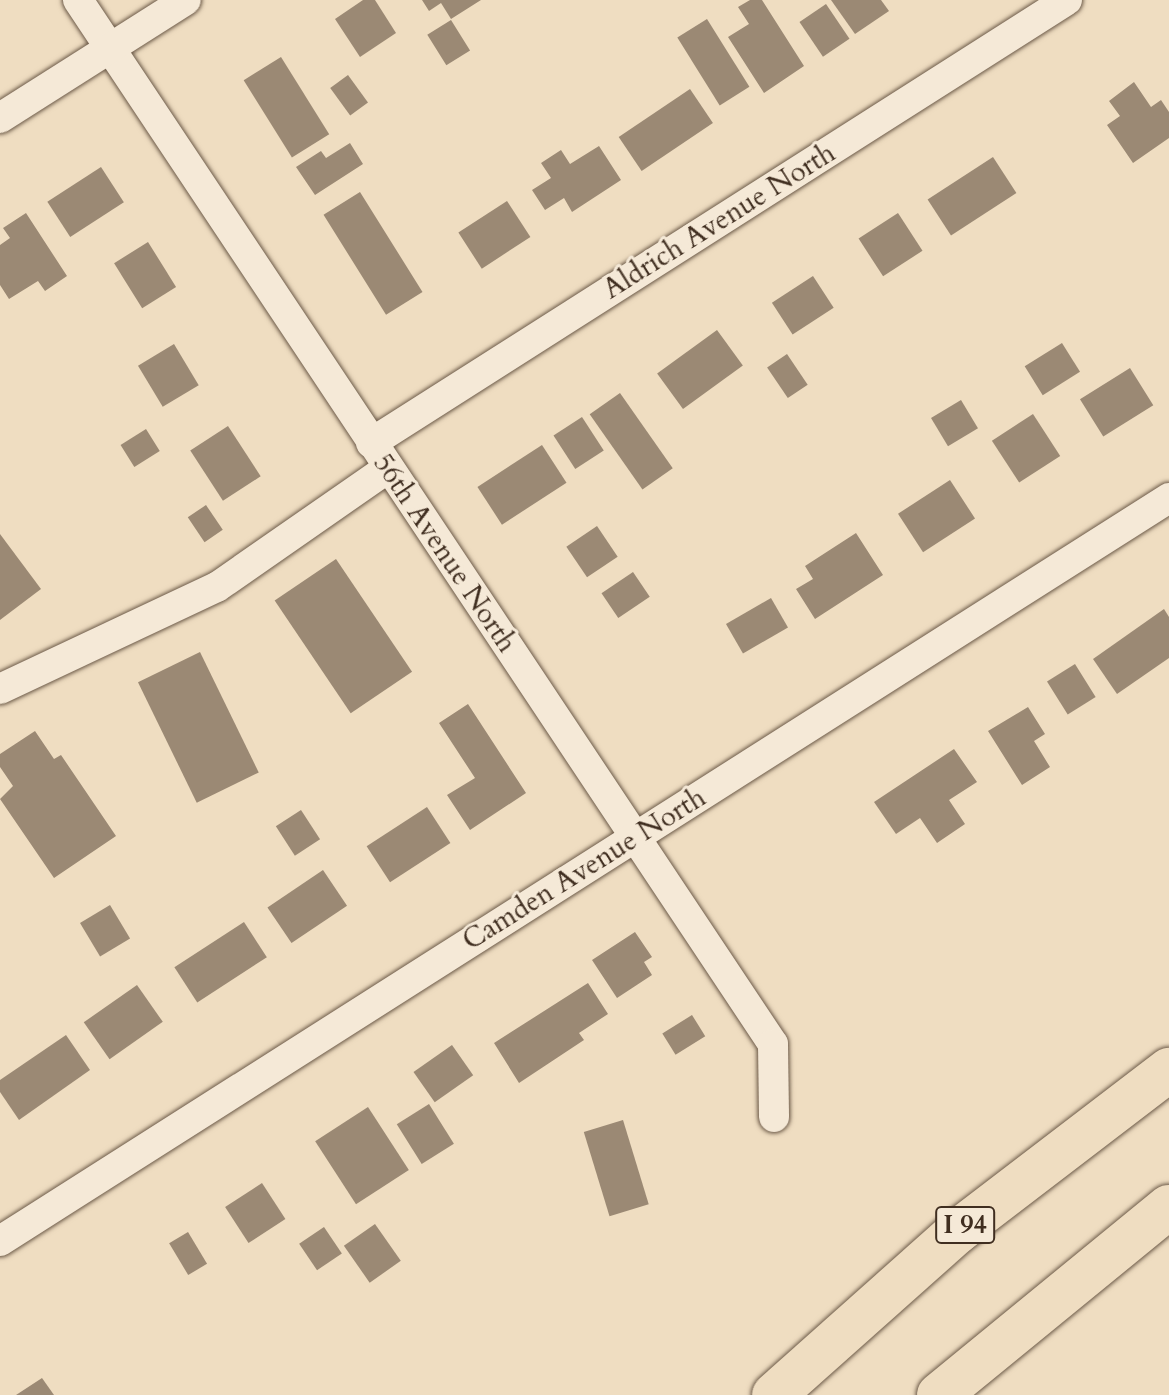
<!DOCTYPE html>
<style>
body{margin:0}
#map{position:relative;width:1169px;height:1395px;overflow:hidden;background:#efddc1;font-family:Cardo,serif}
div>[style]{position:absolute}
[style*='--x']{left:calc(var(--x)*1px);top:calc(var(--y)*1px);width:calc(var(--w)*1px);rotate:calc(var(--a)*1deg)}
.building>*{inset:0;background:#9b8974;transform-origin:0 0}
.roads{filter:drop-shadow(0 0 2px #6c5a48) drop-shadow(0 0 2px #6c5a48)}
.street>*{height:30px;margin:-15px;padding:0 15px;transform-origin:15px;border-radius:15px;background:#f5e9d7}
.highway>*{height:44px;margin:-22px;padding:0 22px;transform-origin:22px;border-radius:22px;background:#efddc1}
span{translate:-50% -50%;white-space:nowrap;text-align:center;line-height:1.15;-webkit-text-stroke:6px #f5e9d7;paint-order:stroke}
.shield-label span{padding:2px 6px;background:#f5e9d7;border:2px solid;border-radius:6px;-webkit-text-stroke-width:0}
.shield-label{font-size:26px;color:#402e20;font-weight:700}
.street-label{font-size:28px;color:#402e20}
</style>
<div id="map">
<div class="building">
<div style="clip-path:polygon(363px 0,375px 0,396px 33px,360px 57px,335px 19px)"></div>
<div style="clip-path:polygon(422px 0,481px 0,451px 19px,441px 3px,429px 11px)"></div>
<div style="clip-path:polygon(750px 0,762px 0,804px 66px,764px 93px,728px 37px,749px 24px,738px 7px)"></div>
<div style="clip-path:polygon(831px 0,881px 0,889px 11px,855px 34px)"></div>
<div style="left:826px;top:4px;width:42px;height:32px;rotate:56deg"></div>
<div style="left:707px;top:19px;width:80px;height:35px;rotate:58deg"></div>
<div style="left:451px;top:20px;width:36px;height:28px;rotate:58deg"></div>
<div style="left:281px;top:57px;width:91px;height:44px;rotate:58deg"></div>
<div style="left:348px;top:75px;width:34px;height:22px;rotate:54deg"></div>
<div style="clip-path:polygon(1134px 82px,1151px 107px,1161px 100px,1169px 112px,1169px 138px,1133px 163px,1107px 125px,1120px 116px,1109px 101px)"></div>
<div style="left:690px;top:89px;width:41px;height:86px;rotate:56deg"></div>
<div style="clip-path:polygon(350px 143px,363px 164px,315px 195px,296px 167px,321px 151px,326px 158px)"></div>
<div style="clip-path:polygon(599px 146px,621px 180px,572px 212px,564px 198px,545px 210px,532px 190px,551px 178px,541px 163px,561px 150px,570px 164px)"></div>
<div style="left:993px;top:157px;width:43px;height:78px;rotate:57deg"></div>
<div style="left:101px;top:167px;width:42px;height:64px;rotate:57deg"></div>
<div style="left:360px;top:192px;width:118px;height:43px;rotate:58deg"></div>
<div style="left:507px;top:201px;width:43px;height:58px;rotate:57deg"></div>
<div style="clip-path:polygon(26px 213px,67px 276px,45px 291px,38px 281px,9px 299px,0 285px,0 245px,10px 238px,3px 228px)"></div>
<div style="left:898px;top:213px;width:45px;height:47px;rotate:57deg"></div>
<div style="left:148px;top:242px;width:53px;height:40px;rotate:58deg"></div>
<div style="left:813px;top:276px;width:38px;height:49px;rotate:57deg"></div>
<div style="left:717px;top:330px;width:44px;height:74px;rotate:54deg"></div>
<div style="left:1062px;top:343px;width:34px;height:44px;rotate:58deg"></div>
<div style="left:174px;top:344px;width:48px;height:42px;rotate:59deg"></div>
<div style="left:787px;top:354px;width:37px;height:24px;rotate:56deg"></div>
<div style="left:1130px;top:368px;width:44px;height:59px;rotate:58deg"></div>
<div style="left:620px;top:393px;width:92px;height:37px;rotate:55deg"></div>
<div style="left:961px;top:400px;width:33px;height:35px;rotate:59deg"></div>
<div style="left:1033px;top:414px;width:50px;height:49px;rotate:57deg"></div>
<div style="left:582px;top:417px;width:40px;height:34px;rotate:57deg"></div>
<div style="left:228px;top:426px;width:60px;height:45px;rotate:57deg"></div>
<div style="left:146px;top:429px;width:26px;height:30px;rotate:58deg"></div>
<div style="left:542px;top:445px;width:45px;height:77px;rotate:57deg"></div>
<div style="left:950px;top:480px;width:46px;height:62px;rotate:57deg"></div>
<div style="left:206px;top:505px;width:30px;height:22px;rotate:56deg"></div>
<div style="left:597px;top:526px;width:37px;height:37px;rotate:56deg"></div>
<div style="clip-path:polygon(856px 533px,883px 575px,815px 619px,796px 589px,813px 579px,805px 566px)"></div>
<div style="clip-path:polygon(0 534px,41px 589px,0 620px)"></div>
<div style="left:336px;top:559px;width:136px;height:74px;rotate:56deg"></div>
<div style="left:633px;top:572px;width:30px;height:38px;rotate:56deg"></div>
<div style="left:771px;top:598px;width:34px;height:52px;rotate:60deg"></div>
<div style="clip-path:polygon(1164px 609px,1169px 617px,1169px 658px,1117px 694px,1093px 659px)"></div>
<div style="left:200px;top:652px;width:134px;height:69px;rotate:64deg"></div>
<div style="left:1075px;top:664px;width:39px;height:33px;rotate:58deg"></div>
<div style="clip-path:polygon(468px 704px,526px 793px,470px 830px,447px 795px,475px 778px,439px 723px)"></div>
<div style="clip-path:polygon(1028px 707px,1045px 734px,1034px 741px,1050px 767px,1022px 785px,988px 731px)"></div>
<div style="clip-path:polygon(35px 731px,54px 759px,61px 755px,116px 836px,54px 878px,0 799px,13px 786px,0 767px,0 754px)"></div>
<div style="clip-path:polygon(954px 749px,977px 782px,949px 800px,965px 824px,937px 843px,920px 818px,896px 834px,874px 802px)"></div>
<div style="left:427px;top:807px;width:43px;height:72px;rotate:57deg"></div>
<div style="left:301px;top:810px;width:35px;height:30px;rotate:57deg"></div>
<div style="left:323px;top:870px;width:43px;height:67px;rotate:56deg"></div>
<div style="left:110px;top:905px;width:39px;height:35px;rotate:59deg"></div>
<div style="left:244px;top:922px;width:42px;height:83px;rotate:57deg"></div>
<div style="clip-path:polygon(635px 932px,652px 957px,644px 962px,652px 975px,617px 998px,592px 960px)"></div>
<div style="clip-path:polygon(588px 983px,608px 1014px,579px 1033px,584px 1040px,519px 1083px,494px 1043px)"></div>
<div style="left:137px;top:985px;width:45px;height:65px;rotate:55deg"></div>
<div style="left:692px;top:1015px;width:25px;height:35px;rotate:58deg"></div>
<div style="clip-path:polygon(66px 1035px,90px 1070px,19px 1120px,0 1092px,0 1080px)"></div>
<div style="left:452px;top:1045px;width:37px;height:47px;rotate:55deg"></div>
<div style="left:429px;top:1104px;width:47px;height:38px;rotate:58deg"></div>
<div style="left:368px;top:1107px;width:75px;height:63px;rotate:57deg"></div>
<div style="left:623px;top:1120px;width:88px;height:41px;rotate:73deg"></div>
<div style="left:262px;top:1183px;width:43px;height:44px;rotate:57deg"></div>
<div style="left:375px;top:1224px;width:45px;height:38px;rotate:55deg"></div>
<div style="left:324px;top:1227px;width:32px;height:30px;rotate:56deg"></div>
<div style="left:188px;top:1232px;width:37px;height:22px;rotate:59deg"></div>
<div style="clip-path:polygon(42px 1378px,54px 1395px,16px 1395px)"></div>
</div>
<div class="roads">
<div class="street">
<div style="--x:78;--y:0;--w:1254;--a:56.35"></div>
<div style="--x:773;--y:1044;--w:73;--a:89.2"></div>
<div style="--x:0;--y:118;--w:220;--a:-32.4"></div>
<div style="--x:371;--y:443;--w:825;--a:-32.48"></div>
<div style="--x:0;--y:689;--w:240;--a:-25.2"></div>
<div style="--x:217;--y:587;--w:208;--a:-34.8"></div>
<div style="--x:0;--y:1241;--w:1385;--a:-32.44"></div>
</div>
<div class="highway">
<div style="--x:774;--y:1395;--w:245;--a:-41.7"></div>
<div style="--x:957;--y:1232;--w:267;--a:-37.4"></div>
<div style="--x:939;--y:1395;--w:297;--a:-39.3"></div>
</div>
</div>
<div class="shield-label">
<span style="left:965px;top:1225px">I 94</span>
</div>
<div class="street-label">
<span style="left:719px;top:221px;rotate:-32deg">Aldrich Avenue North</span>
<span style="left:445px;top:553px;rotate:56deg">56th Avenue North</span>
<span style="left:584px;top:869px;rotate:-32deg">Camden Avenue North</span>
</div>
</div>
